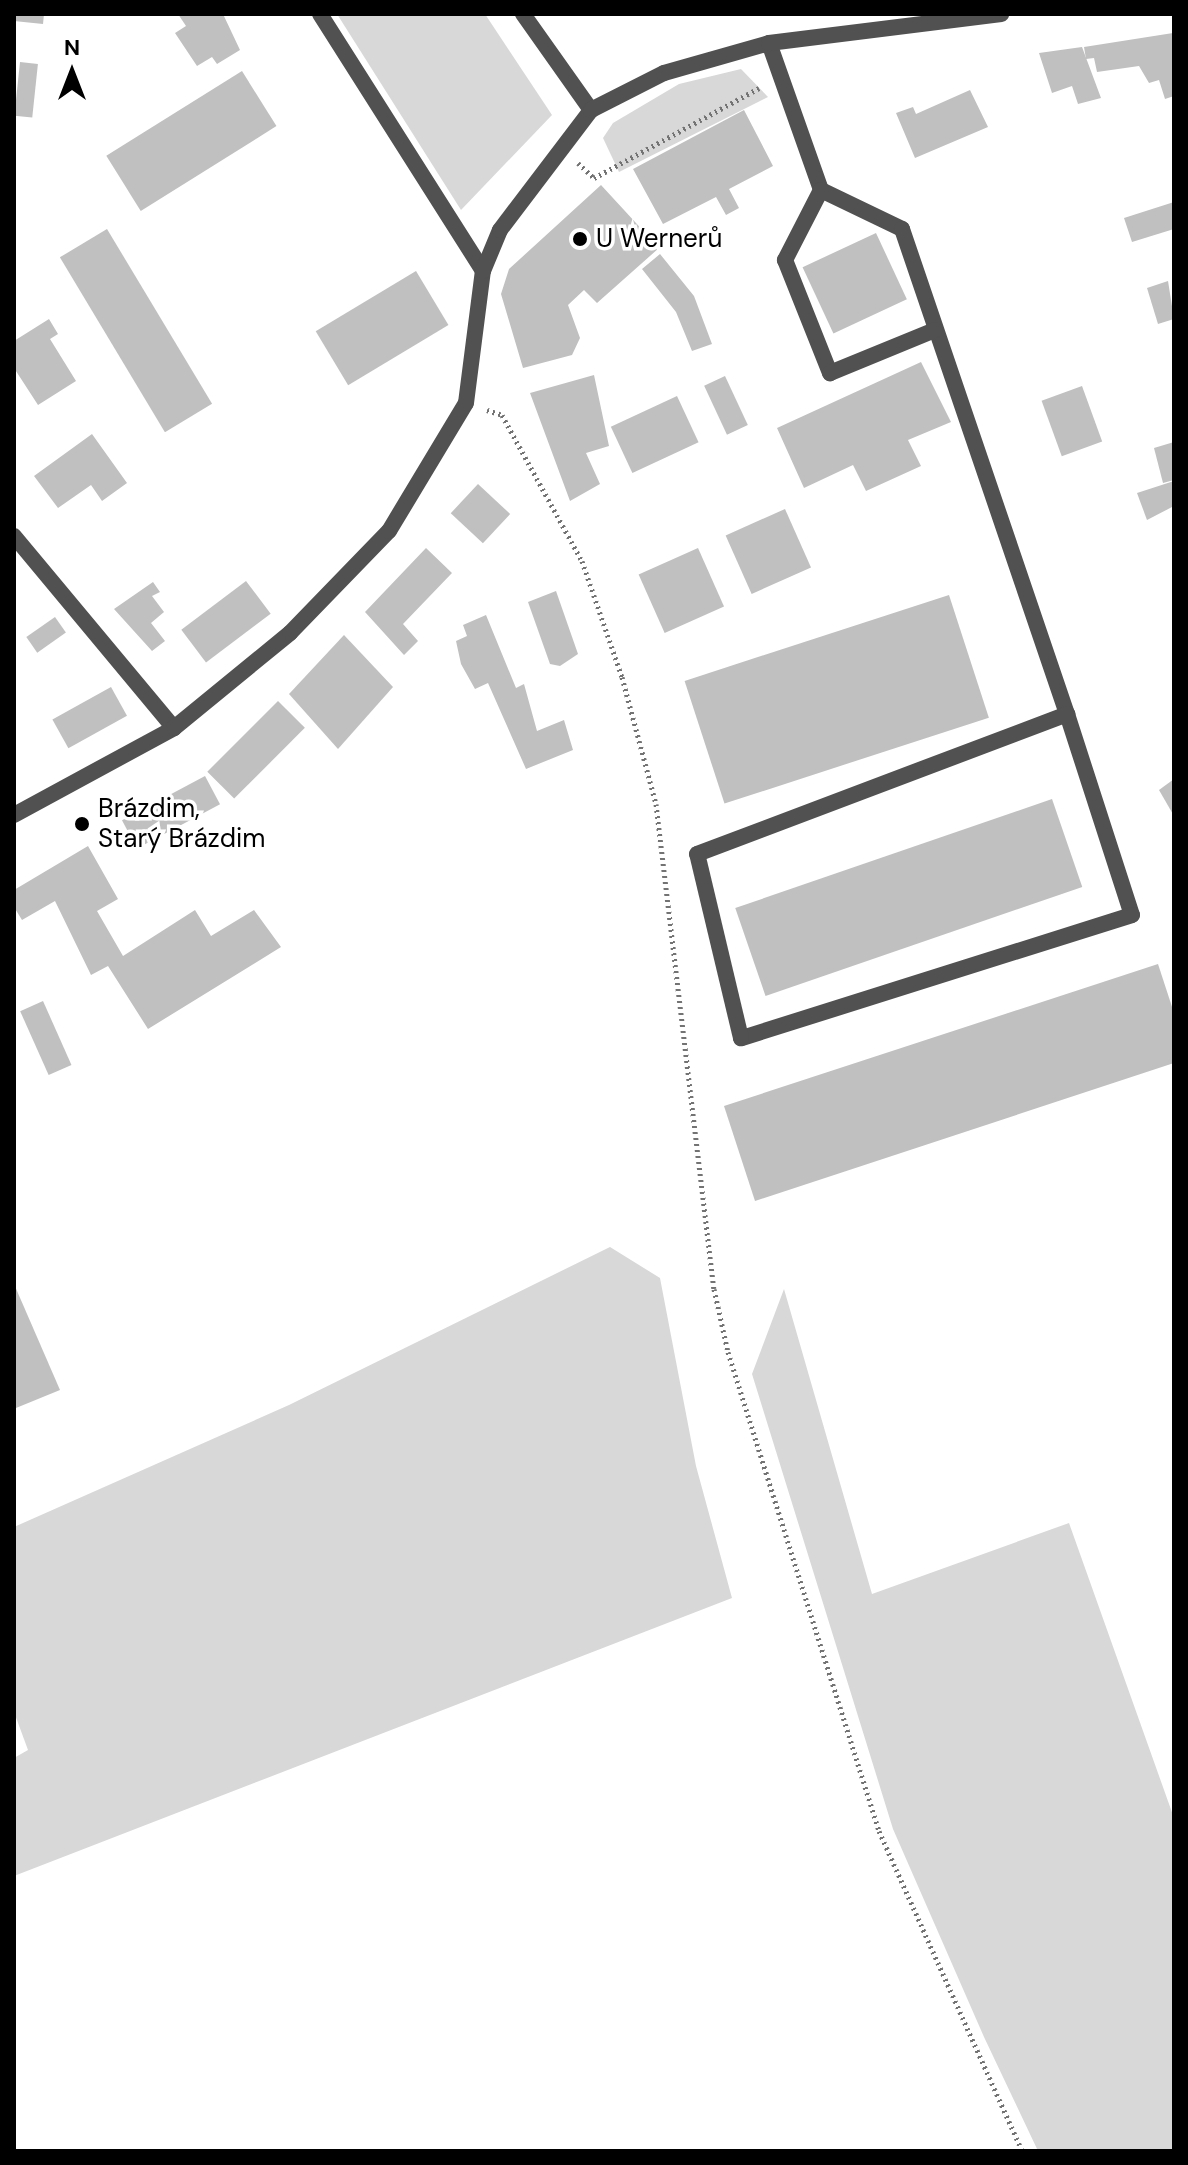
<!DOCTYPE html>
<meta charset="utf-8">
<style>
body{margin:0}
#map{position:relative;width:1188px;height:2165px;overflow:hidden;background:#fff;font-family:"DM Sans",sans-serif}
div>[style]{position:absolute}
[style*='--x']{left:calc(var(--x)*1px);top:calc(var(--y)*1px);width:calc(var(--w)*1px);rotate:calc(var(--a)*1deg)}
.green>*{inset:0;background:#d8d8d8}
.building>*{inset:0;background:#c0c0c0;transform-origin:0 0}
.path>*{height:5px;margin-top:-2.5px;transform-origin:0;background:repeating-linear-gradient(90deg,#737373 0 2px,transparent 0 6px)}
.service>*{height:16px;margin:-8px;padding:0 8px;transform-origin:8px;border-radius:8px;background:#515151}
.minor>*{height:16px;margin:-8px;padding:0 8px;transform-origin:8px;border-radius:8px;background:#515151}
.tertiary>*{height:16px;margin:-8px;padding:0 8px;transform-origin:8px;border-radius:8px;background:#515151}
.dots>*{width:22px;height:22px;translate:-50% -50%;box-sizing:border-box;border:4px solid #fff;border-radius:50%}
span{translate:-50% -50%;white-space:nowrap;text-align:center;line-height:1.15;-webkit-text-stroke:7px #fff;paint-order:stroke}
.poi-label{font-size:26px;color:#000}
.left{translate:0 -50%;text-align:left}
.frame{position:absolute;inset:0;border:16px solid #000;pointer-events:none}
.north{position:absolute;left:32px;top:32px;width:80px;height:80px;-webkit-text-stroke:6px #fff;paint-order:stroke;rotate:0deg;font-size:22px;font-weight:700;line-height:32px;text-align:center;color:#000}
.north::after{content:'';display:block;margin:auto;width:28px;height:36px;background:#000;clip-path:polygon(50% 0,100% 100%,50% 72%,0 100%)}
</style>
<div id="map">
<div class="green">
<div style="clip-path:polygon(337px 14px,485px 14px,552px 115px,461px 210px)"></div>
<div style="clip-path:polygon(741px 69px,768px 97px,619px 172px,603px 138px,613px 123px,679px 84px)"></div>
<div style="clip-path:polygon(610px 1247px,660px 1278px,696px 1466px,732px 1598px,14px 1876px,14px 1758px,28px 1750px,14px 1712px,14px 1527px,289px 1405px)"></div>
<div style="clip-path:polygon(784px 1289px,872px 1594px,1069px 1523px,1174px 1818px,1174px 2151px,1038px 2151px,984px 2037px,893px 1829px,752px 1374px)"></div>
</div>
<div class="building">
<div style="clip-path:polygon(14px 14px,44px 14px,43px 24px,14px 21px)"></div>
<div style="clip-path:polygon(178px 14px,223px 14px,240px 50px,217px 64px,212px 57px,197px 66px,175px 33px,186px 26px)"></div>
<div style="clip-path:polygon(1173px 33px,1174px 96px,1165px 99px,1159px 80px,1149px 83px,1139px 66px,1097px 72px,1094px 58px,1086px 59px,1084px 47px)"></div>
<div style="clip-path:polygon(1082px 47px,1101px 98px,1078px 104px,1072px 86px,1052px 93px,1039px 53px)"></div>
<div style="left:20px;top:62px;width:18px;height:54px;rotate:6deg"></div>
<div style="left:242px;top:71px;width:65px;height:160px;rotate:58deg"></div>
<div style="clip-path:polygon(970px 90px,988px 127px,915px 158px,896px 113px,913px 107px,916px 114px)"></div>
<div style="clip-path:polygon(744px 110px,773px 166px,729px 189px,739px 208px,726px 215px,716px 197px,663px 224px,633px 169px)"></div>
<div style="clip-path:polygon(601px 185px,659px 248px,597px 303px,584px 290px,568px 305px,580px 338px,572px 355px,523px 368px,501px 294px,509px 269px)"></div>
<div style="clip-path:polygon(1174px 202px,1174px 229px,1132px 242px,1124px 218px)"></div>
<div style="left:107px;top:229px;width:204px;height:55px;rotate:59deg"></div>
<div style="left:876px;top:233px;width:73px;height:81px;rotate:65deg"></div>
<div style="clip-path:polygon(660px 254px,694px 296px,712px 344px,692px 351px,676px 312px,642px 269px)"></div>
<div style="left:416px;top:271px;width:63px;height:117px;rotate:59deg"></div>
<div style="clip-path:polygon(1168px 281px,1174px 319px,1158px 324px,1147px 288px)"></div>
<div style="clip-path:polygon(49px 319px,58px 334px,50px 339px,76px 381px,38px 405px,14px 368px,14px 341px)"></div>
<div style="clip-path:polygon(921px 362px,951px 422px,908px 440px,921px 466px,866px 491px,853px 465px,804px 488px,777px 428px)"></div>
<div style="clip-path:polygon(594px 375px,609px 446px,586px 453px,600px 484px,570px 501px,530px 393px)"></div>
<div style="left:725px;top:376px;width:54px;height:23px;rotate:65deg"></div>
<div style="left:1082px;top:386px;width:59px;height:43px;rotate:70deg"></div>
<div style="left:677px;top:396px;width:51px;height:73px;rotate:65deg"></div>
<div style="clip-path:polygon(92px 434px,127px 483px,102px 501px,91px 485px,58px 508px,34px 476px)"></div>
<div style="clip-path:polygon(1174px 442px,1174px 480px,1163px 483px,1154px 448px)"></div>
<div style="clip-path:polygon(1174px 481px,1174px 506px,1147px 520px,1137px 493px)"></div>
<div style="left:478px;top:484px;width:44px;height:40px;rotate:43deg"></div>
<div style="left:785px;top:509px;width:64px;height:65px;rotate:66deg"></div>
<div style="clip-path:polygon(426px 548px,452px 573px,403px 624px,418px 641px,404px 655px,365px 612px)"></div>
<div style="left:698px;top:548px;width:64px;height:65px;rotate:66deg"></div>
<div style="left:246px;top:581px;width:41px;height:81px;rotate:53deg"></div>
<div style="clip-path:polygon(153px 582px,160px 592px,152px 596px,164px 612px,151px 623px,165px 641px,152px 651px,114px 609px)"></div>
<div style="clip-path:polygon(556px 591px,578px 654px,560px 666px,550px 664px,528px 602px)"></div>
<div style="left:949px;top:595px;width:129px;height:278px;rotate:72deg"></div>
<div style="clip-path:polygon(486px 615px,516px 688px,524px 684px,537px 731px,564px 720px,573px 750px,526px 769px,488px 683px,475px 689px,461px 664px,456px 641px,467px 636px,463px 625px)"></div>
<div style="left:55px;top:617px;width:19px;height:35px;rotate:55deg"></div>
<div style="clip-path:polygon(344px 635px,393px 687px,338px 749px,289px 694px)"></div>
<div style="left:111px;top:687px;width:33px;height:67px;rotate:61deg"></div>
<div style="left:278px;top:701px;width:38px;height:100px;rotate:45deg"></div>
<div style="left:205px;top:776px;width:32px;height:94px;rotate:62deg"></div>
<div style="clip-path:polygon(1174px 779px,1174px 816px,1159px 790px)"></div>
<div style="left:1052px;top:799px;width:93px;height:335px;rotate:71deg"></div>
<div style="clip-path:polygon(88px 846px,118px 899px,97px 911px,123px 956px,195px 910px,211px 936px,254px 910px,281px 947px,148px 1029px,108px 966px,91px 975px,55px 901px,22px 920px,14px 907px,14px 890px)"></div>
<div style="clip-path:polygon(1158px 964px,1174px 1013px,1174px 1063px,755px 1201px,724px 1106px)"></div>
<div style="left:43px;top:1001px;width:70px;height:25px;rotate:66deg"></div>
<div style="clip-path:polygon(14px 1284px,60px 1390px,16px 1408px,14px 1404px)"></div>
</div>
<div class="path">
<div style="--x:578;--y:163;--w:22;--a:43"></div>
<div style="--x:594;--y:178;--w:188;--a:-28.6"></div>
<div style="--x:487;--y:410;--w:16;--a:18"></div>
<div style="--x:502;--y:415;--w:166;--a:61.3"></div>
<div style="--x:582;--y:561;--w:123;--a:71"></div>
<div style="--x:622;--y:677;--w:131;--a:75"></div>
<div style="--x:656;--y:804;--w:488;--a:83.2"></div>
<div style="--x:714;--y:1289;--w:65;--a:77.5"></div>
<div style="--x:728;--y:1352;--w:502;--a:72.5"></div>
<div style="--x:879;--y:1831;--w:350;--a:65.9"></div>
</div>
<div class="service">
<div style="--x:769;--y:43;--w:156;--a:70.5"></div>
<div style="--x:821;--y:190;--w:90;--a:25.7"></div>
<div style="--x:902;--y:229;--w:512;--a:71.21"></div>
<div style="--x:1067;--y:714;--w:211;--a:72.1"></div>
<div style="--x:1132;--y:915;--w:410;--a:162.5"></div>
<div style="--x:741;--y:1038;--w:189;--a:-103.4"></div>
<div style="--x:697;--y:854;--w:396;--a:-20.7"></div>
<div style="--x:821;--y:190;--w:79;--a:117.2"></div>
<div style="--x:785;--y:260;--w:122;--a:68.3"></div>
<div style="--x:830;--y:373;--w:113;--a:-22.3"></div>
</div>
<div class="minor">
<div style="--x:320;--y:14;--w:304;--a:57.6"></div>
<div style="--x:523;--y:14;--w:118;--a:54.7"></div>
<div style="--x:14;--y:536;--w:250;--a:50.2"></div>
</div>
<div class="tertiary">
<div style="--x:14;--y:815;--w:182;--a:-28.5"></div>
<div style="--x:174;--y:728;--w:150;--a:-39.3"></div>
<div style="--x:290;--y:633;--w:142;--a:-45.9"></div>
<div style="--x:389;--y:531;--w:149;--a:-59"></div>
<div style="--x:466;--y:403;--w:133;--a:-82.7"></div>
<div style="--x:483;--y:271;--w:44;--a:-67.5"></div>
<div style="--x:500;--y:230;--w:151;--a:-52.8"></div>
<div style="--x:591;--y:110;--w:82;--a:-26.9"></div>
<div style="--x:664;--y:73;--w:109;--a:-15.9"></div>
<div style="--x:769;--y:43;--w:234;--a:-7.1"></div>
</div>
<div class="dots">
<div style="left:580px;top:239px;background:#000"></div>
<div style="left:82px;top:824px;background:#000"></div>
</div>
<div class="poi-label">
<span class="left" style="left:596px;top:239px">U Wernerů</span>
<span class="left" style="left:98px;top:824px">Brázdim,<br>Starý Brázdim</span>
</div>
<div class="frame"></div>
<div class="north">N</div>
</div>
